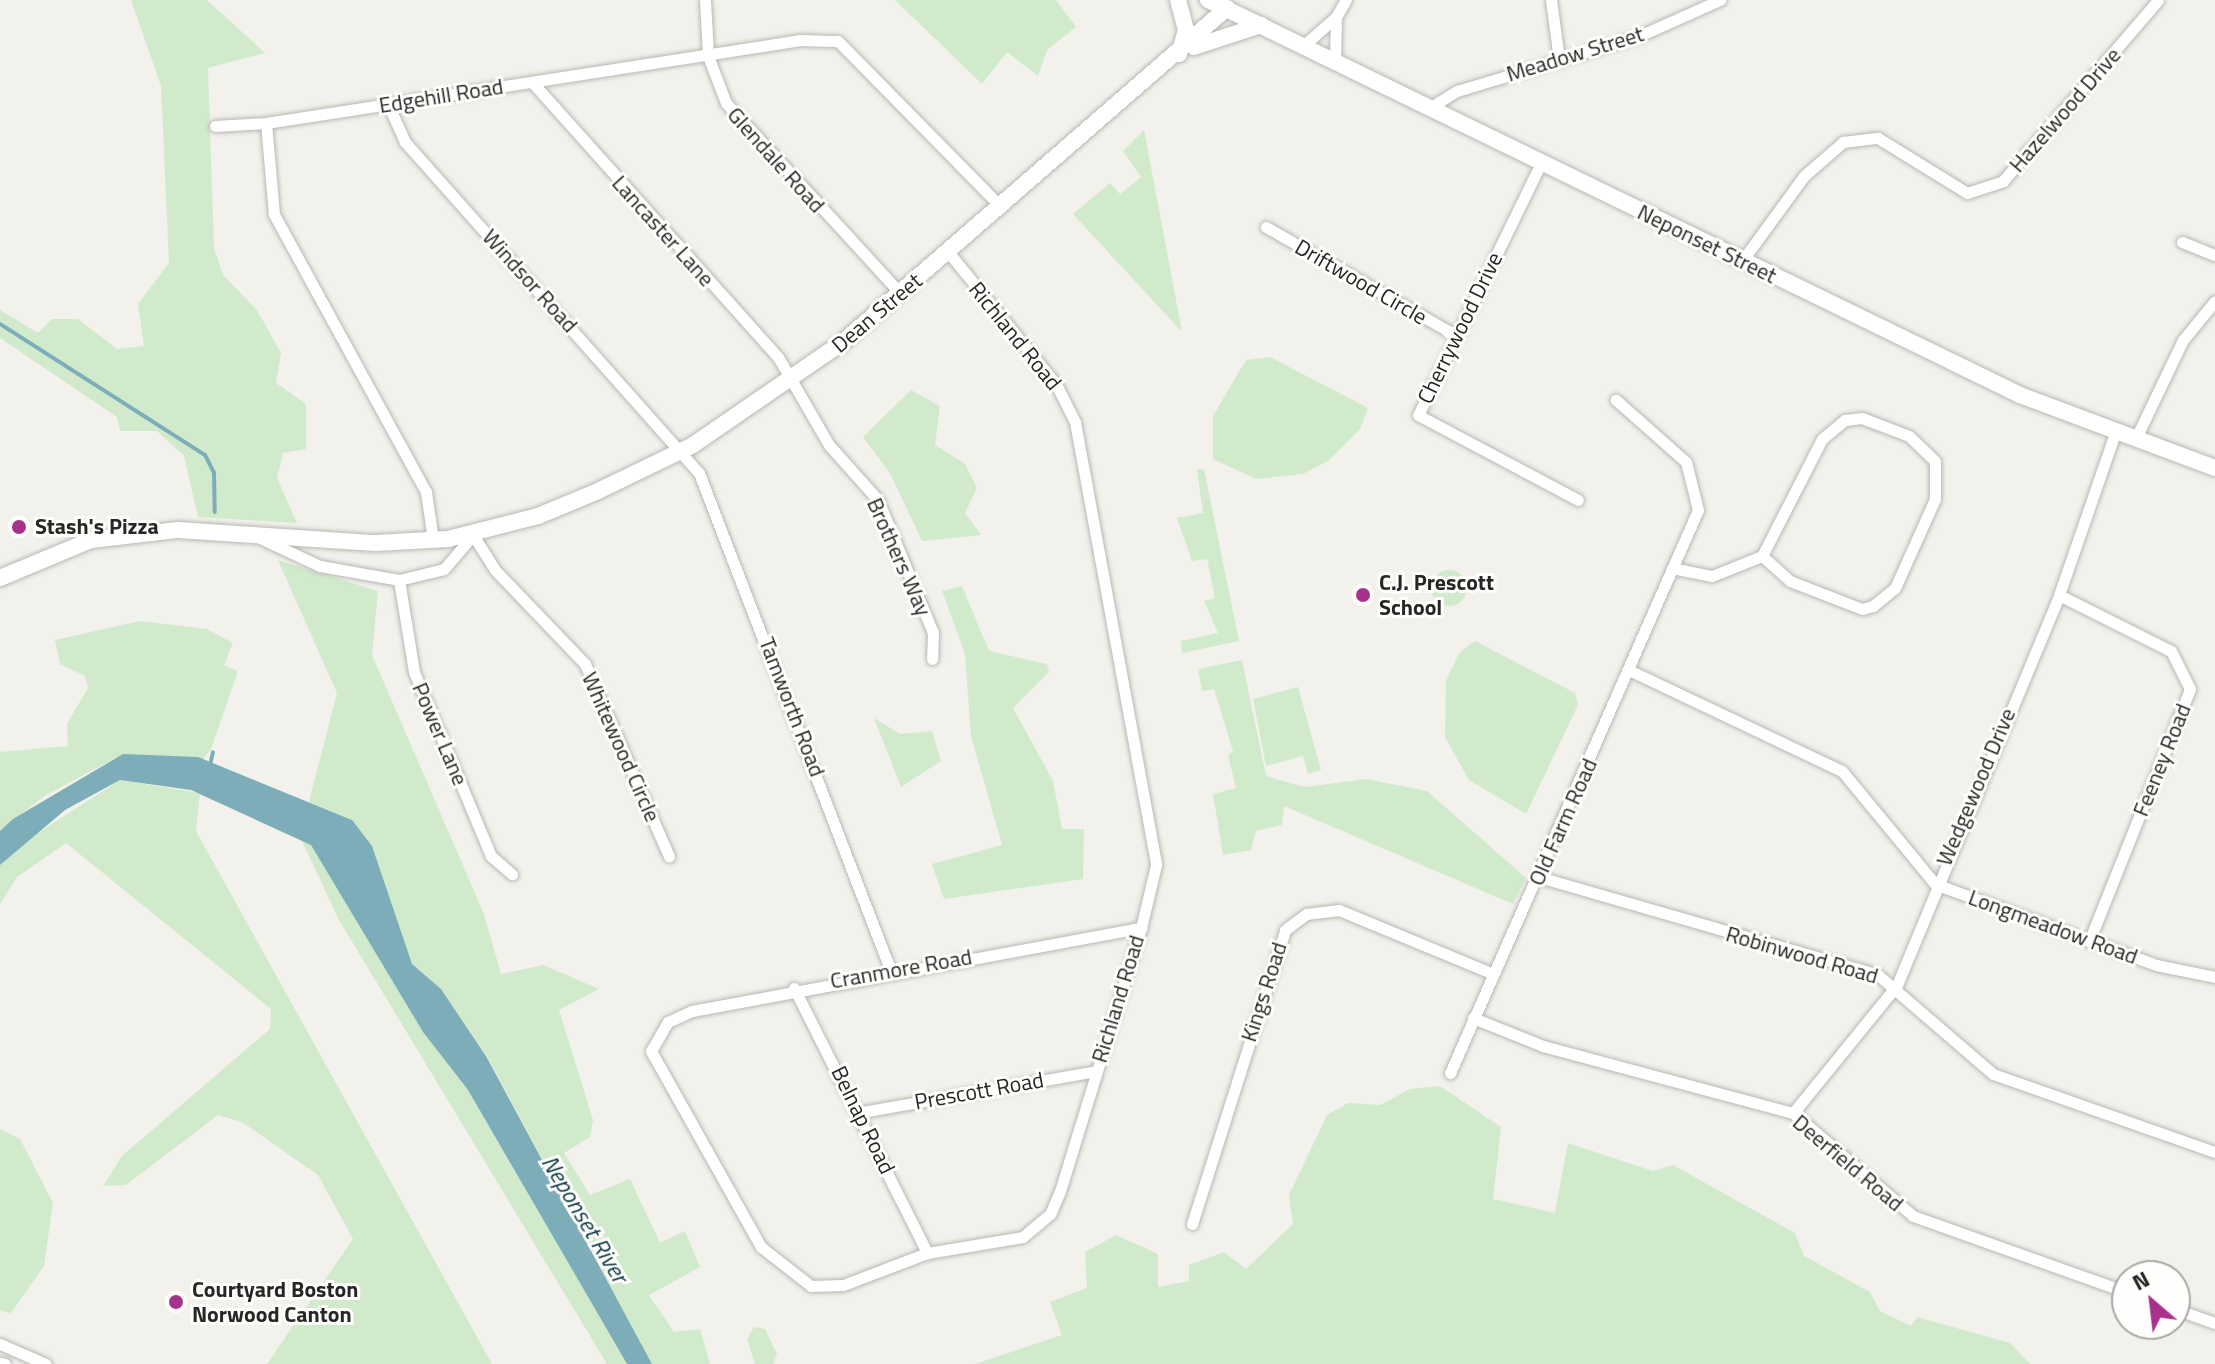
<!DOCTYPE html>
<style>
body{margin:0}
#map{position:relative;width:2215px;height:1364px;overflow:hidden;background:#f2f1ec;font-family:"Titillium Web",sans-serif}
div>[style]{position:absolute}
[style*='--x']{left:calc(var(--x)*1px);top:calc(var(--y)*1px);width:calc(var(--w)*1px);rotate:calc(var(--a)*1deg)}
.green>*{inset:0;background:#d1eacc}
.round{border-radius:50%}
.water>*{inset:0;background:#7cadb8}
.stream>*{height:4px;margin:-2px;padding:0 2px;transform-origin:2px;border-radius:2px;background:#7cadb8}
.roads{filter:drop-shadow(0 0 2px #b9b8b3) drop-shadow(0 0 2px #b9b8b3)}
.street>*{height:11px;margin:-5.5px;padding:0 5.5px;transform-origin:5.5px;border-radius:5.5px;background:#fff}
.secondary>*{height:16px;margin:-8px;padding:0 8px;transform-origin:8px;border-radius:8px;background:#fff}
.dots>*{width:22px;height:22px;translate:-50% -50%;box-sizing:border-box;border:4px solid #fffefc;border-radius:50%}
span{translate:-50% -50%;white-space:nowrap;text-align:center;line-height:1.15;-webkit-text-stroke:6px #fffefc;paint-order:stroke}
.street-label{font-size:22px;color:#272624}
.poi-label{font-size:22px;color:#272624;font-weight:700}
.left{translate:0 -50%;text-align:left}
.water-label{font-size:24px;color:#0d3c45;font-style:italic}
.north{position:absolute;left:2111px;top:1260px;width:80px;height:80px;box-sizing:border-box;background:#fffefc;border:2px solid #a9a8a6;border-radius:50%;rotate:332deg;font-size:22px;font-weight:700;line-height:32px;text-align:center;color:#272624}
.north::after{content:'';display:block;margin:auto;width:28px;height:36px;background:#a6328c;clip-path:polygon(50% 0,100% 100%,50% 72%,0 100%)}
</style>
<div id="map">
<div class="green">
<div style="clip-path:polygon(131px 0,207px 0,265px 53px,208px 68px,214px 248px,223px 275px,257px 310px,281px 353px,276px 383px,306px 404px,306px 449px,283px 453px,277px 478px,297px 523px,198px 517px,184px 456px,157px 431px,120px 431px,117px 417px,0 338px,0 310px,38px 333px,52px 319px,78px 319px,117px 349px,144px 346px,138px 304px,169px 263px,161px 86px)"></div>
<div style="clip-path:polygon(895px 0,1056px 0,1076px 27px,1047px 50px,1038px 76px,1007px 52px,982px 84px)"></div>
<div style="clip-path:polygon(1144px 130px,1182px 332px,1073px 214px,1110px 183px,1120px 194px,1141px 177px,1123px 151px)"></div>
<div style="clip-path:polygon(1270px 357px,1368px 408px,1360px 429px,1328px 461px,1303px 474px,1256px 479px,1213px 459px,1213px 416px,1246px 360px)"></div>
<div style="clip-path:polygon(911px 390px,940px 406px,935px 445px,965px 464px,977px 488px,965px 513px,981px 535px,922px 541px,890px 473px,863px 437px)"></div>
<div style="clip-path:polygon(1197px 469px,1204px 469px,1239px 641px,1182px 653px,1181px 641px,1218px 633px,1204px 601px,1215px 598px,1207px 559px,1192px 561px,1177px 518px,1203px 513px)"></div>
<div style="clip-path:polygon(278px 560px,378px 591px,372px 655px,484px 914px,501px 974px,543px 965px,599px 989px,559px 1010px,593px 1120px,590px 1137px,564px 1153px,590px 1195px,630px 1179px,660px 1243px,685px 1231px,700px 1267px,649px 1295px,674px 1332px,700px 1329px,710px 1364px,652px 1364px,487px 1056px,441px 989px,412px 964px,352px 820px,309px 802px,337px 693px)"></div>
<div class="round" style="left:1431px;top:570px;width:36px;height:36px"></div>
<div style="clip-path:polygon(962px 586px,989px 651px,1047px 664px,1049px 672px,1013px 708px,1053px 781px,1062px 829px,1084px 829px,1083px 879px,944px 899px,932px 864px,1002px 845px,971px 736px,965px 654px,942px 591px)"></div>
<div style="clip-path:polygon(140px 621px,207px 629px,233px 643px,224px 665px,238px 671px,211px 749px,203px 759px,123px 754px,46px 795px,0 831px,0 752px,68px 746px,67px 724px,88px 688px,85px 676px,60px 664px,55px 640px)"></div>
<div style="clip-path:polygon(1475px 641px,1575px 693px,1578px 705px,1526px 814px,1469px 780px,1445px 737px,1446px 681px,1459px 653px)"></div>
<div style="clip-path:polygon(1242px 660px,1266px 776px,1305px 787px,1366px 779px,1427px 791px,1526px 878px,1513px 904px,1284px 806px,1282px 825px,1256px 831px,1251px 850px,1223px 855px,1213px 794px,1236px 788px,1228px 755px,1233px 751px,1214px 689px,1202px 691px,1198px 669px)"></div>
<div style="clip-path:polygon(1298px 687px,1321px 770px,1308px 774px,1303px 756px,1266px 766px,1253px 699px)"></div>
<div style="clip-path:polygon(874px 718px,900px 734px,932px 731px,941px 761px,901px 787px)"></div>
<div style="clip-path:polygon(120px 780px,200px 793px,196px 831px,492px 1364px,267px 1364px,353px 1239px,318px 1175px,242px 1122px,218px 1115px,126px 1185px,103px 1186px,122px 1156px,270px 1029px,271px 1009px,66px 843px,17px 877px,0 904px,0 865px,10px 851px)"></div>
<div style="clip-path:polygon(301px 839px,312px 845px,423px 1032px,468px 1090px,627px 1364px,607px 1364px,339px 920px)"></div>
<div style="clip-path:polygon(1440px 1086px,1501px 1127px,1493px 1199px,1555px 1213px,1568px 1143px,1653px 1171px,1673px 1165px,1795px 1233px,1804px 1256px,1870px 1292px,1880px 1311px,1911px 1326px,1917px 1317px,2010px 1343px,2030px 1364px,975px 1364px,1062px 1335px,1050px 1302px,1087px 1288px,1085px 1252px,1116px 1235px,1158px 1254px,1158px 1287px,1189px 1281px,1189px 1265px,1224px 1252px,1246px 1269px,1293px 1224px,1289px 1195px,1327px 1115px,1348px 1103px,1380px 1105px,1410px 1089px)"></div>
<div style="clip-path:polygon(0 1129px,20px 1139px,53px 1203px,44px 1266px,11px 1313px,0 1311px)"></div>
<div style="clip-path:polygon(754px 1327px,765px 1329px,777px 1354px,773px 1364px,755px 1364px,747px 1339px)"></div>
</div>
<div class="water">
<div style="clip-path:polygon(123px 754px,198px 757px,352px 820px,372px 846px,412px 964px,441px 989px,486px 1056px,652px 1364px,627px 1364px,468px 1090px,423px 1032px,311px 845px,191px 790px,120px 780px,65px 810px,0 865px,0 831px,13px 819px)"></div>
</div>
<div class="stream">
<div style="--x:0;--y:324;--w:243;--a:32.6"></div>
<div style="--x:205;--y:455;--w:20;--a:63"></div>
<div style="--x:214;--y:473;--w:39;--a:89"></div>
<div style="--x:210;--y:765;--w:13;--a:-77"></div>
</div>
<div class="roads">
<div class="street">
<div style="--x:705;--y:0;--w:56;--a:86.9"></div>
<div style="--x:708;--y:56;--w:50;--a:69"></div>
<div style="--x:726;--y:103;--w:259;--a:47.5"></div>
<div style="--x:1551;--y:0;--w:60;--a:82.3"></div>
<div style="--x:1336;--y:17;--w:20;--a:-60"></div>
<div style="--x:1304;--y:45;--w:43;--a:-41.2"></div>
<div style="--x:1336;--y:17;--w:44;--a:91.3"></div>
<div style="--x:532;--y:82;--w:369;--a:48.2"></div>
<div style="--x:778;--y:357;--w:102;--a:59.9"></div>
<div style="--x:829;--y:445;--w:74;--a:48.3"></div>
<div style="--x:878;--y:500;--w:144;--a:67.5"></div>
<div style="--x:933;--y:633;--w:26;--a:92"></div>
<div style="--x:388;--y:104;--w:42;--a:65.9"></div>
<div style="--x:405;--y:142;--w:443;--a:48.4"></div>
<div style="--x:699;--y:473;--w:532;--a:68.94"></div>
<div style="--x:1431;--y:107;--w:31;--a:-32"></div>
<div style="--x:1457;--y:91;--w:190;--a:-16.8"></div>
<div style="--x:1639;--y:36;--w:89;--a:-24"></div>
<div style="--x:215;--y:126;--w:51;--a:-3.4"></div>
<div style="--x:1541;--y:163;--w:280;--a:116"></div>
<div style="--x:1418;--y:415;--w:181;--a:28"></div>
<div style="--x:1266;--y:227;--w:220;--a:29.7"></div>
<div style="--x:2182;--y:242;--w:35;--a:22"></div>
<div style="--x:949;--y:253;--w:169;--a:50.8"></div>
<div style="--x:1056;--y:384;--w:42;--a:63.4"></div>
<div style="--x:1075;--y:422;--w:450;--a:79.6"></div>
<div style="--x:1156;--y:865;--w:65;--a:103.4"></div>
<div style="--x:1141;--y:928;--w:275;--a:107.1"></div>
<div style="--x:1060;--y:1191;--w:25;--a:113"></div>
<div style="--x:1050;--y:1214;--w:35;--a:140"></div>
<div style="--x:1023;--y:1237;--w:97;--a:170.5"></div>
<div style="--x:927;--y:1253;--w:90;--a:159.1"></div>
<div style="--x:843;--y:1285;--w:32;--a:178"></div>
<div style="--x:811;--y:1286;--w:63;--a:-142"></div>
<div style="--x:761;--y:1247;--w:225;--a:-119.3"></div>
<div style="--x:651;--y:1051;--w:34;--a:-60"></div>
<div style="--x:668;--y:1022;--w:26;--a:-25"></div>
<div style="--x:692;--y:1011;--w:457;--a:-10.5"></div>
<div style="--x:1742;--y:261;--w:105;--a:-53.9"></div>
<div style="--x:1804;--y:176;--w:52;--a:-41.1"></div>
<div style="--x:1843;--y:142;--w:35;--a:-7"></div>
<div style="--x:1878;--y:138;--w:105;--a:31.7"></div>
<div style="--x:1967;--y:193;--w:38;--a:-18"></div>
<div style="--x:2003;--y:181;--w:238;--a:-49.4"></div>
<div style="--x:2135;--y:440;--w:111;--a:-64.4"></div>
<div style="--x:2183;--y:340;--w:50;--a:-50.6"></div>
<div style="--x:260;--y:538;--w:66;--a:25"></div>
<div style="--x:320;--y:566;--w:80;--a:10"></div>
<div style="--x:399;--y:580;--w:46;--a:-13.7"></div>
<div style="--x:444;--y:569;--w:45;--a:-49.5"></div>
<div style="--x:473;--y:535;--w:41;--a:57.8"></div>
<div style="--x:495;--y:570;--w:130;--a:46.2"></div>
<div style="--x:585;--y:664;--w:210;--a:66.4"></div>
<div style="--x:433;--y:540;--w:49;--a:-98.3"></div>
<div style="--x:426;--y:492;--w:317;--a:-118.7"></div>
<div style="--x:274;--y:214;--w:91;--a:-95"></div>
<div style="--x:266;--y:123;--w:541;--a:-8.82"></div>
<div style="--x:801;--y:40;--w:37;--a:2"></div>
<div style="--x:838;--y:41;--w:233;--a:45.5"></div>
<div style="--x:1672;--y:568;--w:41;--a:11.3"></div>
<div style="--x:1712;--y:576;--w:54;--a:-21.8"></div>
<div style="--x:1762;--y:556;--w:131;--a:-62.9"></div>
<div style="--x:1822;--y:439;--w:30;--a:-40"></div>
<div style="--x:1845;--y:420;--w:17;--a:-7"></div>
<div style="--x:1862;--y:418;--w:50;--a:21"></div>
<div style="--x:1909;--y:436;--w:36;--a:44"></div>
<div style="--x:1935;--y:461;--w:38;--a:90"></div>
<div style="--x:1935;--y:499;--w:98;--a:114.2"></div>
<div style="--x:1895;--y:588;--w:28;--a:141"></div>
<div style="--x:1873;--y:606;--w:11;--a:165"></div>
<div style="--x:1862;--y:609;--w:77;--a:-158.7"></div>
<div style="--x:1790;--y:581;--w:38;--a:-138"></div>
<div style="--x:399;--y:580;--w:93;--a:80.7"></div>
<div style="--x:414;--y:672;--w:199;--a:67.3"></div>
<div style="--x:491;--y:856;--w:28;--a:41"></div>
<div style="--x:2059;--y:595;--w:125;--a:26.6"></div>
<div style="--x:2171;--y:651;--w:42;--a:63.4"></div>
<div style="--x:2190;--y:689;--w:272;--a:111.8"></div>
<div style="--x:1631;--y:671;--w:233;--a:25.4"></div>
<div style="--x:1842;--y:771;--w:146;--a:50.5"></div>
<div style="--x:1935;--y:884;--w:235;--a:20.1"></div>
<div style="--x:2156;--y:965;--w:60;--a:11.5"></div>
<div style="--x:1539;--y:877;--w:353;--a:16.1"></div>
<div style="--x:1878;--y:975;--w:152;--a:40.7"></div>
<div style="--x:1993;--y:1074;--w:235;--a:19.4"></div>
<div style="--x:794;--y:988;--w:297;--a:63.3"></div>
<div style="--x:1473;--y:1018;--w:75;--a:21.8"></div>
<div style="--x:1543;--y:1046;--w:259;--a:15"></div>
<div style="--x:1793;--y:1113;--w:158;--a:40.6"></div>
<div style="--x:1913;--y:1216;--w:227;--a:19.6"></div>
<div style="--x:1450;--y:1073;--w:615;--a:-66.23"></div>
<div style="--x:1698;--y:510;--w:49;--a:-104"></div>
<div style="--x:1686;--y:462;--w:94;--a:-138.5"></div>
<div style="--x:862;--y:1112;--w:238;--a:-9.9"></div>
<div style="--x:1793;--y:1113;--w:165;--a:-50.9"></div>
<div style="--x:1897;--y:985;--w:422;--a:-67.4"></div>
<div style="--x:2059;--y:595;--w:168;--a:-70.9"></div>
<div style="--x:1192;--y:1224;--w:308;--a:-72.4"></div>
<div style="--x:1285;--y:930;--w:26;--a:-37"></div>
<div style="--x:1306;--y:914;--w:33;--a:-7"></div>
<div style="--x:1339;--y:910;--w:165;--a:22.5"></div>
<div style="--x:2175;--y:1309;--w:42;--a:19.3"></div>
<div style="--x:0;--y:1344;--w:50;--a:23.5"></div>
<div style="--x:0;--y:1363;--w:5;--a:11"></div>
</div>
<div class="secondary">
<div style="--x:1178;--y:0;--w:31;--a:75"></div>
<div style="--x:1186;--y:30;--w:25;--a:106"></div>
<div style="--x:1208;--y:0;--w:903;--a:25.94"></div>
<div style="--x:2020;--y:395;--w:208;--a:20.5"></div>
<div style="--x:1194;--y:47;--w:71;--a:-18.2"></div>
<div style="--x:0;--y:578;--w:99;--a:-22.7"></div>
<div style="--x:91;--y:540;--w:88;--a:-6.6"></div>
<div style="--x:178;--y:530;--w:198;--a:3.8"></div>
<div style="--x:376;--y:543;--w:72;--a:-3.2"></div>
<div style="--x:448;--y:539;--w:93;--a:-14.3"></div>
<div style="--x:538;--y:516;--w:65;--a:-22.6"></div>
<div style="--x:598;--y:491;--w:106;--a:-25.8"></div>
<div style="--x:693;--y:445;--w:182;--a:-34.5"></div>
<div style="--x:843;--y:342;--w:509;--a:-41.02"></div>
</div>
</div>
<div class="dots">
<div style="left:19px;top:527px;background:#a6328c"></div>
<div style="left:1363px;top:595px;background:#a6328c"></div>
<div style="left:176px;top:1302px;background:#a6328c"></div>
</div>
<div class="street-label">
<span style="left:1575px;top:54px;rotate:-17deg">Meadow Street</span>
<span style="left:441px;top:96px;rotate:-9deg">Edgehill Road</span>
<span style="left:2065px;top:110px;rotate:-49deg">Hazelwood Drive</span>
<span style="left:776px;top:160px;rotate:48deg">Glendale Road</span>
<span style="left:663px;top:231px;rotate:48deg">Lancaster Lane</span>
<span style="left:1707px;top:244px;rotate:26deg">Neponset Street</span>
<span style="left:530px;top:281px;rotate:48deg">Windsor Road</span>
<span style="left:1361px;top:282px;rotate:30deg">Driftwood Circle</span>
<span style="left:877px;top:313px;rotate:-40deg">Dean Street</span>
<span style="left:1460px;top:328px;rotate:-64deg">Cherrywood Drive</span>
<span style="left:1015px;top:336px;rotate:51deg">Richland Road</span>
<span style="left:899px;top:557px;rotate:66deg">Brothers Way</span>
<span style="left:792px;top:707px;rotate:69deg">Tamworth Road</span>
<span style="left:440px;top:734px;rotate:67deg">Power Lane</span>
<span style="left:621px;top:747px;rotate:66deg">Whitewood Circle</span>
<span style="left:2162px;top:760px;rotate:-68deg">Feeney Road</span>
<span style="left:1976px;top:787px;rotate:-67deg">Wedgewood Drive</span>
<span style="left:1563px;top:822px;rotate:-66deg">Old Farm Road</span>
<span style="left:2053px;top:927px;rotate:20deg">Longmeadow Road</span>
<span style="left:1802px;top:955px;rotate:16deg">Robinwood Road</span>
<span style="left:901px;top:969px;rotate:-10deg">Cranmore Road</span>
<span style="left:1264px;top:992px;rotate:-72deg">Kings Road</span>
<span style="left:1118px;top:999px;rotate:-73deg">Richland Road</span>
<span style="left:979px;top:1091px;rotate:-10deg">Prescott Road</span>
<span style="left:863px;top:1120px;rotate:64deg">Belnap Road</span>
<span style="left:1848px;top:1163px;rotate:40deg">Deerfield Road</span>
</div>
<div class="poi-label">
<span class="left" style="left:35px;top:527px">Stash's Pizza</span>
<span class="left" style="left:1379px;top:595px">C.J. Prescott<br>School</span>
<span class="left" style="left:192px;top:1302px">Courtyard Boston<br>Norwood Canton</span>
</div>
<div class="water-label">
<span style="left:585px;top:1219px;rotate:59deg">Neponset River</span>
</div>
<div class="north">N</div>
</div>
